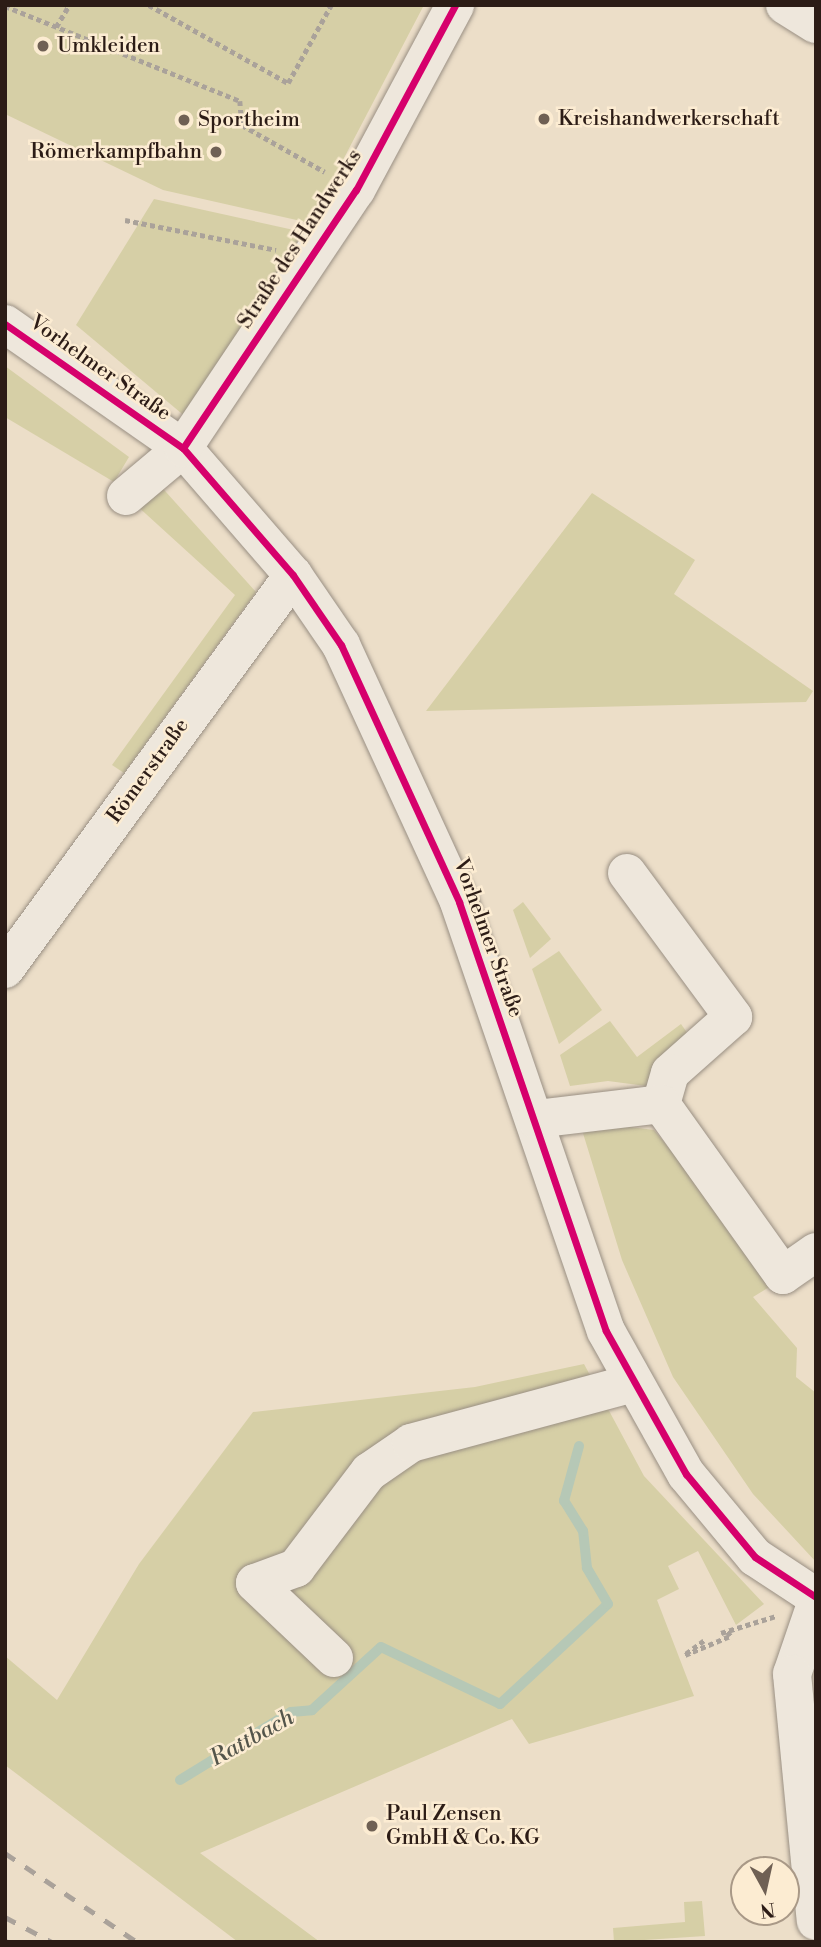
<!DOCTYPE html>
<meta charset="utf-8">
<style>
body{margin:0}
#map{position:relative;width:821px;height:1947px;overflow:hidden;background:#ecdec8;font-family:"Libre Bodoni",serif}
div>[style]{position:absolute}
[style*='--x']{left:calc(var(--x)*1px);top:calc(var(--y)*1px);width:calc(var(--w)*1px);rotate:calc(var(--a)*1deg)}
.green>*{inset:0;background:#d6cfa6}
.stream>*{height:10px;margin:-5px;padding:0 5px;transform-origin:5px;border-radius:5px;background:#b6c8b6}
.path>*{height:4.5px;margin-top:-2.25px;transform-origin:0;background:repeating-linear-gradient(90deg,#aaa29a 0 5px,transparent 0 8.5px)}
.roads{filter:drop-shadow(0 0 2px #998f83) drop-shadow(0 0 2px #998f83)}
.minor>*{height:38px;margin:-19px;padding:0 19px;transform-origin:19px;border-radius:19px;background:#eee7dc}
.rail>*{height:5px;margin-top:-2.5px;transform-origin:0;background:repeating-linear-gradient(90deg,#aaa29a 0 12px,transparent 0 24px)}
.cycleway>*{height:7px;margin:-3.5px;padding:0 3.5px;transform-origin:3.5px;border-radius:3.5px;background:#d6006c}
.dots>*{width:19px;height:19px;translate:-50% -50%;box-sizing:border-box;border:4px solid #fcecd2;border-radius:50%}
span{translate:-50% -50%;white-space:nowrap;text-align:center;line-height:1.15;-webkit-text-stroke:5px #fcecd2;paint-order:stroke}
.poi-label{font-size:21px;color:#2c1c16}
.left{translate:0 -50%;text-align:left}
.right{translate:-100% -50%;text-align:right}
.street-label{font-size:21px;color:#2c1c16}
.water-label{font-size:23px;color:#54554b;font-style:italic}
.frame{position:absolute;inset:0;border:7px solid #2c1c16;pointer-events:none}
.north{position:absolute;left:730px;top:1856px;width:70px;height:70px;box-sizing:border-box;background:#fcecd2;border:2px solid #a99987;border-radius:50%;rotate:172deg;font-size:19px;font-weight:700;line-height:28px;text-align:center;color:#2c1c16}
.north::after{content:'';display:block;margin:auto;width:24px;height:32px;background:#6f6054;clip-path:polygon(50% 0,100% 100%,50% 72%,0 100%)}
</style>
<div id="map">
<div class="green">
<div style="clip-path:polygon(5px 5px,424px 5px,310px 223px,163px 190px,5px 114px)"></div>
<div style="clip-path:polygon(154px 199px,303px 232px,187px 418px,76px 325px)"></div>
<div style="clip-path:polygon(5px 366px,129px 457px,114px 482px,5px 417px)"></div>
<div style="clip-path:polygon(157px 482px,256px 592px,124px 773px,112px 765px,235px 595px,135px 504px)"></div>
<div style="clip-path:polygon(592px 493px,695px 560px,674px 594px,813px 691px,806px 702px,426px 711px)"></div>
<div style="clip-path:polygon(523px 902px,551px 939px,530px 958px,513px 910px)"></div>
<div style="clip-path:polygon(559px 951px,602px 1010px,559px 1044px,532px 969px)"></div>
<div style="clip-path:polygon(610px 1021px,637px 1057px,681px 1024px,695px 1044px,646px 1086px,608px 1081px,570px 1086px,560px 1055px)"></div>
<div style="clip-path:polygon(615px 1125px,654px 1130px,779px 1281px,753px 1297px,797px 1348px,796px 1377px,816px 1393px,816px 1562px,753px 1494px,673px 1377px,622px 1260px,582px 1130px)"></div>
<div style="clip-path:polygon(584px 1364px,644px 1476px,764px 1604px,736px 1625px,698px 1551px,668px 1566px,679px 1589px,657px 1600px,694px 1696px,529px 1744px,512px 1719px,200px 1853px,320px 1942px,238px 1942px,5px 1765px,5px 1656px,57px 1700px,139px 1564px,253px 1412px,475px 1387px)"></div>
<div style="clip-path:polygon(702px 1901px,705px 1936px,614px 1942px,613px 1928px,685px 1922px,684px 1902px)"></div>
</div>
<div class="stream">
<div style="--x:180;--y:1780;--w:130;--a:-31.5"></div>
<div style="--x:291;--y:1712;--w:21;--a:-5"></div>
<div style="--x:312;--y:1710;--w:93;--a:-42.4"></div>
<div style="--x:381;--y:1647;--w:132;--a:25.6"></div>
<div style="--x:500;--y:1704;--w:147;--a:-42.8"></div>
<div style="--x:608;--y:1604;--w:42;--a:-120.3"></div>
<div style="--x:587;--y:1568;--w:37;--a:-96"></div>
<div style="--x:583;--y:1531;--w:36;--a:-122"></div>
<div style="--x:564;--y:1501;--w:57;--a:-74.7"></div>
</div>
<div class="path">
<div style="--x:149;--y:5;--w:159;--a:29.3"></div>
<div style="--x:288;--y:83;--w:89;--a:-61.1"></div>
<div style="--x:5;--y:6;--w:253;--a:22"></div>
<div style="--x:240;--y:101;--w:24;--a:85"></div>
<div style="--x:242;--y:125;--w:95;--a:29.5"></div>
<div style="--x:56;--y:27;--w:26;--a:-59"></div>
<div style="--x:125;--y:220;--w:154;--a:11.2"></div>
<div style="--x:721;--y:1633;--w:58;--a:-17.2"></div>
<div style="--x:704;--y:1641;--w:24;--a:144"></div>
<div style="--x:685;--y:1655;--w:49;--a:-22.9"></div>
<div style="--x:730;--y:1636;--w:6;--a:-121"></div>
</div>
<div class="roads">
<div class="minor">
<div style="--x:785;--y:5;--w:36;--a:32"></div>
<div style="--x:5;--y:324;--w:217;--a:34.9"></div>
<div style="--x:183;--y:448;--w:168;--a:49.1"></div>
<div style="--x:293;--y:575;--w:85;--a:55.6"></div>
<div style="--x:341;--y:645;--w:283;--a:65.3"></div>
<div style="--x:459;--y:902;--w:453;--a:71.1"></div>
<div style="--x:606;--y:1331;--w:164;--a:60.8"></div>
<div style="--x:686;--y:1474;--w:108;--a:50.3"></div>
<div style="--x:755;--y:1557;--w:73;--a:33.3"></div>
<div style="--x:126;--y:496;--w:75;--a:-40.1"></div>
<div style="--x:183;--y:448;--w:311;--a:-56.2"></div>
<div style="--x:356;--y:190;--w:210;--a:-61.8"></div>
<div style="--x:627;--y:873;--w:179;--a:53.6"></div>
<div style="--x:733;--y:1017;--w:84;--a:138.4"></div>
<div style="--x:670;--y:1073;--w:32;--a:106"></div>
<div style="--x:5;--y:969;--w:488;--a:-53.8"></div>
<div style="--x:536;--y:1119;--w:126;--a:-6.8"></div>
<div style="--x:661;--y:1104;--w:210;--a:54.5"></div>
<div style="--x:783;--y:1275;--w:40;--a:-34.9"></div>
<div style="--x:816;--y:1604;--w:74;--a:108.9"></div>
<div style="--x:792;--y:1674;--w:248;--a:84.5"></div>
<div style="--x:334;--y:1658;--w:109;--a:-136.5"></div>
<div style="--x:255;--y:1583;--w:44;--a:-20.1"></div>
<div style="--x:296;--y:1568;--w:121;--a:-52.8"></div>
<div style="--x:369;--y:1472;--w:51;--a:-34.6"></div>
<div style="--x:411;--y:1443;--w:230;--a:-15.1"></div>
</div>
</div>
<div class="rail">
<div style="--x:5;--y:1853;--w:159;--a:34"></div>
<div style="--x:5;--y:1917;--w:53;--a:28"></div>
<div style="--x:5;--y:1941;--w:3;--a:18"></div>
</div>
<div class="cycleway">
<div style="--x:5;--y:324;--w:217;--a:34.9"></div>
<div style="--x:183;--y:448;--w:168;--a:49.1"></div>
<div style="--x:293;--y:575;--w:85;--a:55.6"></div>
<div style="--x:341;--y:645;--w:283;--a:65.3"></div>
<div style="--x:459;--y:902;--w:453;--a:71.1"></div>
<div style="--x:606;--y:1331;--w:164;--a:60.8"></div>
<div style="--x:686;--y:1474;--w:108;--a:50.3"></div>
<div style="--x:755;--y:1557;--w:73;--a:33.3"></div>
<div style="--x:183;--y:448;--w:311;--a:-56.2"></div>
<div style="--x:356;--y:190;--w:210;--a:-61.8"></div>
</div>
<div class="dots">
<div style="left:43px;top:46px;background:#6f6054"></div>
<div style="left:544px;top:119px;background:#6f6054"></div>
<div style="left:184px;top:120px;background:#6f6054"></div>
<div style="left:216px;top:152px;background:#6f6054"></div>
<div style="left:372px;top:1826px;background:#6f6054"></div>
</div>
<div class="poi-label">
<span class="left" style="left:57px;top:46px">Umkleiden</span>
<span class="left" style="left:558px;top:119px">Kreishandwerkerschaft</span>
<span class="left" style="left:198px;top:120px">Sportheim</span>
<span class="right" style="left:202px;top:152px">Römerkampfbahn</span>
<span class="left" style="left:386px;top:1826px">Paul Zensen<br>GmbH &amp; Co. KG</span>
</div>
<div class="street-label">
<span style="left:300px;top:239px;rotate:-57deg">Straße des Handwerks</span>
<span style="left:100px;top:368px;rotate:35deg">Vorhelmer Straße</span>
<span style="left:148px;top:771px;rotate:-54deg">Römerstraße</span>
<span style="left:488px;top:938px;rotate:70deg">Vorhelmer Straße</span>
</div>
<div class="water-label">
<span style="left:252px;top:1738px;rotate:-29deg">Rattbach</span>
</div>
<div class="frame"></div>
<div class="north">N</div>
</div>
